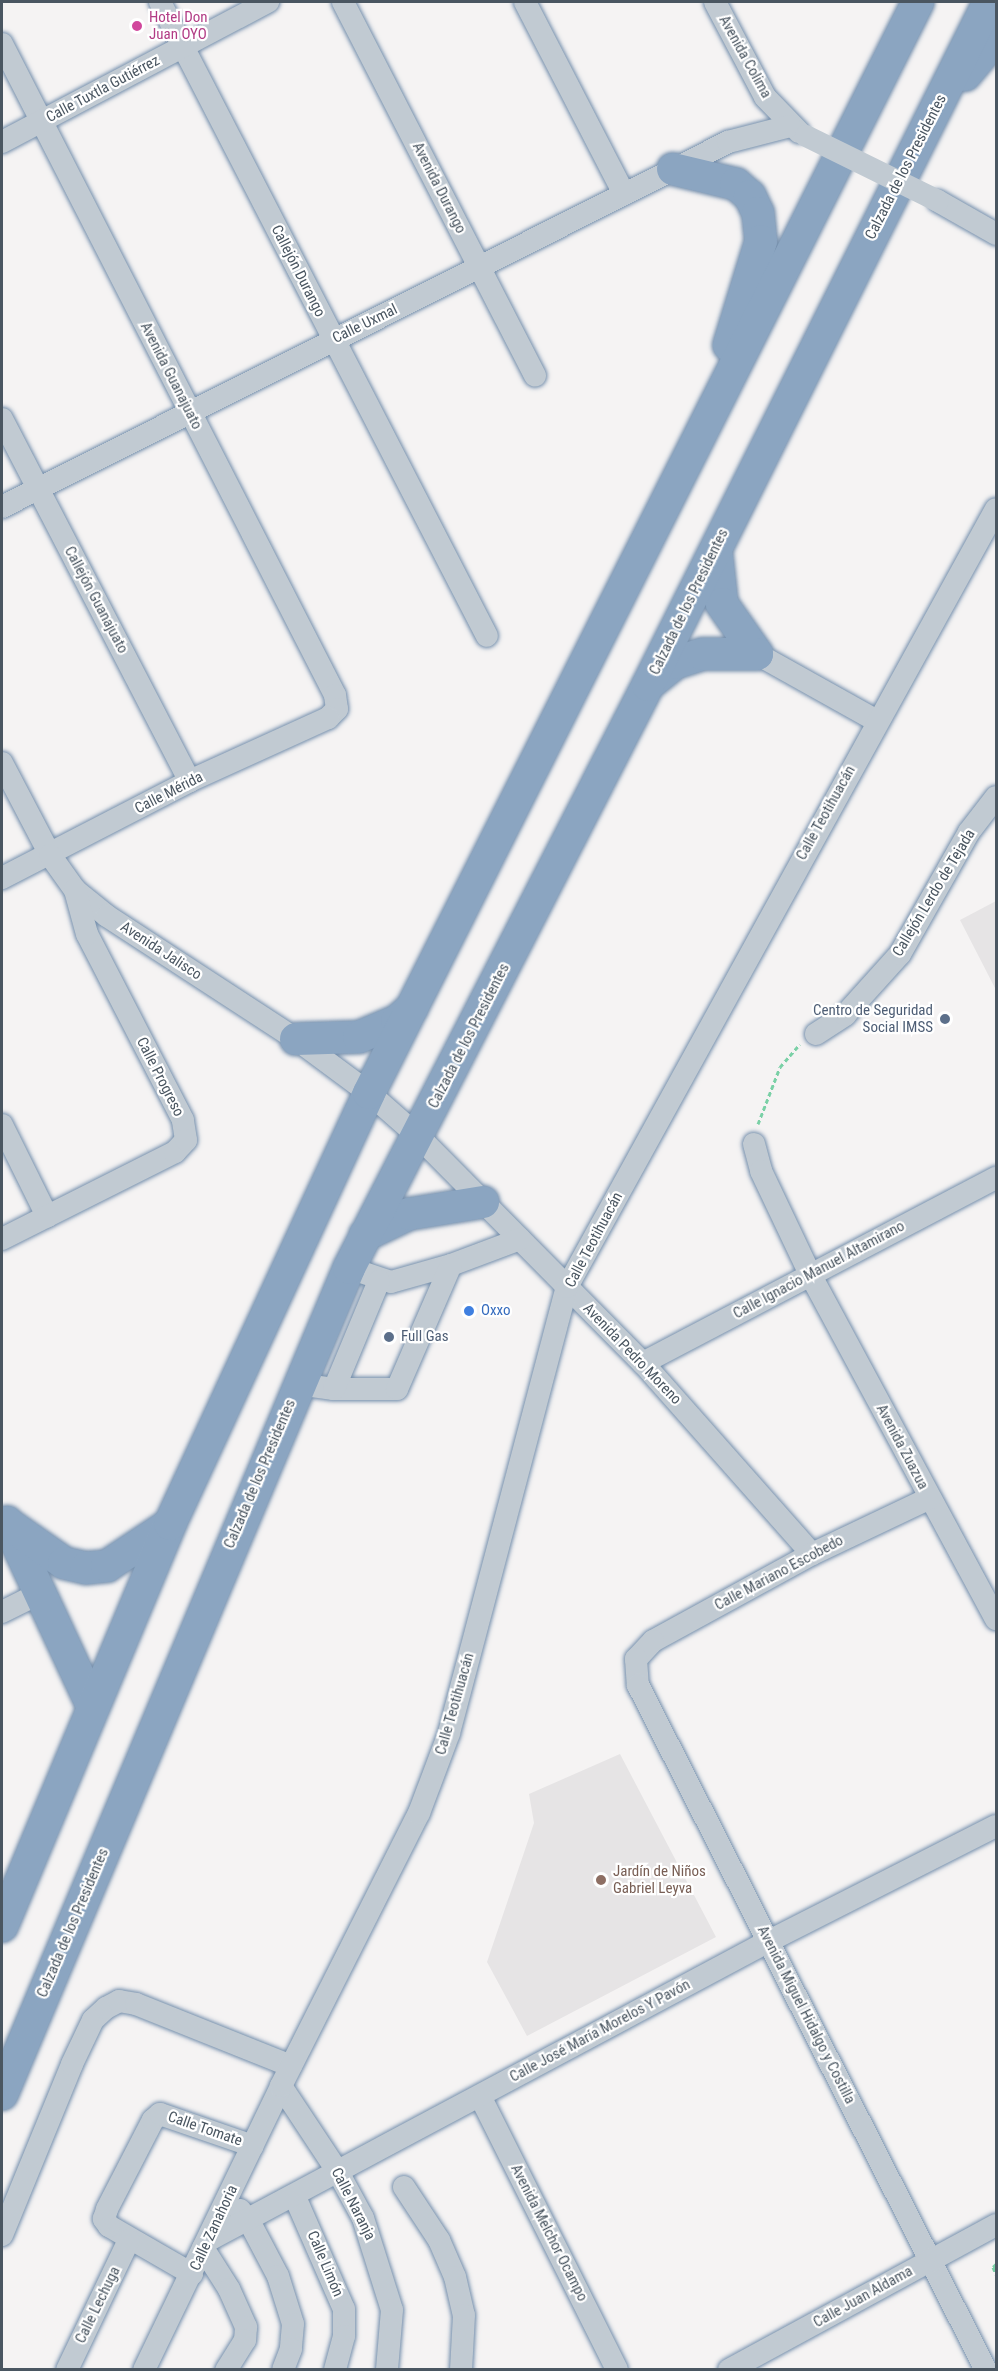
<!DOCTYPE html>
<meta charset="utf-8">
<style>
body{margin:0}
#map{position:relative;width:998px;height:2371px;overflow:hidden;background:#f5f3f3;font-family:"Roboto Condensed",sans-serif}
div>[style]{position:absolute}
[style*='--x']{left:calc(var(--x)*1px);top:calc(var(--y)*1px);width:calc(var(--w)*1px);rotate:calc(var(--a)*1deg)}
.education>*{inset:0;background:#e6e4e5}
.path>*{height:3px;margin-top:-1.5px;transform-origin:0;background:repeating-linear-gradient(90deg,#7ad0a6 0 4.5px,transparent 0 7.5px)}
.roads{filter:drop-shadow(0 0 2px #7690ad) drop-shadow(0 0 2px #7690ad)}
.minor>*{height:22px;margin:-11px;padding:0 11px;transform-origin:11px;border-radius:11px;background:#c1cad2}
.highway>*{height:32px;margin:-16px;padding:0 16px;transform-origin:16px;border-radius:16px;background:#8ba5c1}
.minor-bridge>*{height:22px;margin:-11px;padding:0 11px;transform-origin:11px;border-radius:11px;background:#c1cad2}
.dots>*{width:16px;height:16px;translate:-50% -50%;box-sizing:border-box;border:3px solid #fff;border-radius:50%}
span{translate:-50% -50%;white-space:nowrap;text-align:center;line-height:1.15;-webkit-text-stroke:4.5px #fff;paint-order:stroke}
.hotel-label{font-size:15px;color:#b23c85}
.left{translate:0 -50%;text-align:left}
.street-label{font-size:15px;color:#4a5661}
.service-label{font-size:15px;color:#4e5e75}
.right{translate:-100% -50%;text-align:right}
.shop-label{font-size:15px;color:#366cbe}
.education-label{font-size:15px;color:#785e54}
.frame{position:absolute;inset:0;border:3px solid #4a5661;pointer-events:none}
</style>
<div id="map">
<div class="education">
<div style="clip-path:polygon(996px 901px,996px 990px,960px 920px)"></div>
<div style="clip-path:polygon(620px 1754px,716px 1937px,527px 2036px,487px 1962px,534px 1823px,529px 1794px)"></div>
</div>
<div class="path">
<div style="--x:758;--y:1124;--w:61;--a:-68.9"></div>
<div style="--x:780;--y:1067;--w:30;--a:-49"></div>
<div style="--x:996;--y:2264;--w:4;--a:135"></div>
<div style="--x:993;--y:2267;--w:8;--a:67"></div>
</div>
<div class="roads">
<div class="minor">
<div style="--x:160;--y:2;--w:713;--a:62.72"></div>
<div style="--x:343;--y:2;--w:420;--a:62.8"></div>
<div style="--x:525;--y:2;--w:216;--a:62.7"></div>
<div style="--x:715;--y:2;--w:107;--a:62.2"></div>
<div style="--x:765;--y:97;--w:49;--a:45.8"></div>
<div style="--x:2;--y:44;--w:731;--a:62.91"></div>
<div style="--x:335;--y:695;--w:14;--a:82"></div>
<div style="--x:337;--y:709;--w:13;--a:135"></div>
<div style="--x:328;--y:718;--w:152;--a:155.5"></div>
<div style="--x:190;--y:781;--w:212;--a:152.7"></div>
<div style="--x:2;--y:142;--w:301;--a:-27.8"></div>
<div style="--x:938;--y:201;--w:67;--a:29.6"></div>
<div style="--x:2;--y:419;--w:408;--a:62.6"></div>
<div style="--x:2;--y:507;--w:813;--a:-26.69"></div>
<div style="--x:728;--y:142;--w:64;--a:-14.5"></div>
<div style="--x:757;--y:654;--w:137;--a:29.2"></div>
<div style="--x:2;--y:763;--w:104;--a:62.4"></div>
<div style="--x:50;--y:855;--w:43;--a:54.5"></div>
<div style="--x:75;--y:890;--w:41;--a:39.1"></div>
<div style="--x:107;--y:916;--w:225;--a:33.1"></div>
<div style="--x:296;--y:1039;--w:91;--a:36.5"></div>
<div style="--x:369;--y:1093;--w:65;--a:41.3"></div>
<div style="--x:418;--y:1136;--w:320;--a:45.3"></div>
<div style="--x:643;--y:1363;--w:255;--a:48.5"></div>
<div style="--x:816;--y:1034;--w:35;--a:-33"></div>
<div style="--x:845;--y:1015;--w:82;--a:-48"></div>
<div style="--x:900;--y:954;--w:140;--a:-60.5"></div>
<div style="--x:969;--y:832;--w:44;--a:-52.4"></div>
<div style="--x:2;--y:1125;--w:102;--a:63.7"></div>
<div style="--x:754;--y:1144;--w:28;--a:75"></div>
<div style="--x:761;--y:1171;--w:114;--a:64.6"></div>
<div style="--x:810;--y:1274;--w:392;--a:61.7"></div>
<div style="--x:2;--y:1239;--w:194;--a:-26.7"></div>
<div style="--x:175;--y:1152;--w:16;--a:-47"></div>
<div style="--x:186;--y:1140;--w:20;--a:-99"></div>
<div style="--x:183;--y:1120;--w:209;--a:-117.3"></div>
<div style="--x:87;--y:934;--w:46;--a:-105.3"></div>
<div style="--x:349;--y:1268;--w:44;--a:18.4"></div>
<div style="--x:391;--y:1282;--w:62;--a:-15.8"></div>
<div style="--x:451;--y:1265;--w:74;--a:-20.6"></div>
<div style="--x:643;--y:1363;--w:399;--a:-27.7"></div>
<div style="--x:298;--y:1384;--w:36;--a:8"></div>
<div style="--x:334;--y:1389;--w:63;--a:0"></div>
<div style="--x:397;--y:1389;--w:135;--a:-66.5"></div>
<div style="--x:334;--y:1389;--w:117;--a:-67.4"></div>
<div style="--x:930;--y:1498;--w:131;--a:154.6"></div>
<div style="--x:812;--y:1554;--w:181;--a:151.3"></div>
<div style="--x:653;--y:1641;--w:25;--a:133"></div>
<div style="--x:636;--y:1659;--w:26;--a:86"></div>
<div style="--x:638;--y:1685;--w:768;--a:63.07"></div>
<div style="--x:2;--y:1612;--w:40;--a:-26.6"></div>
<div style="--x:281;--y:2086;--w:103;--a:56.5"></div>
<div style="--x:338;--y:2172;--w:52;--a:61.5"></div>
<div style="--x:363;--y:2218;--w:96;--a:72.5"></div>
<div style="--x:392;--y:2310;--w:60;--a:94.8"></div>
<div style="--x:480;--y:2096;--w:306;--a:63.4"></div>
<div style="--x:404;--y:2187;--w:64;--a:56.6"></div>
<div style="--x:439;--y:2240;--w:40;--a:66.6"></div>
<div style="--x:455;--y:2277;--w:39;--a:77"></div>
<div style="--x:464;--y:2315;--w:55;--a:93.1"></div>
<div style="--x:295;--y:2197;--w:122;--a:66.4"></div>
<div style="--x:344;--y:2309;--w:27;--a:90"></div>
<div style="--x:344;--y:2336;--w:35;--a:105"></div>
<div style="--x:240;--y:2210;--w:14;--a:51"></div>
<div style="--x:249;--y:2221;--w:62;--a:62.2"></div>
<div style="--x:278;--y:2276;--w:50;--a:72.6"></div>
<div style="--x:293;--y:2324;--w:25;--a:95"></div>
<div style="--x:291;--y:2349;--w:22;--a:111"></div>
<div style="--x:2;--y:2235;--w:185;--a:-67.7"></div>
<div style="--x:72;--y:2064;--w:49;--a:-64.5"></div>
<div style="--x:93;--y:2020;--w:18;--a:-43"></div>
<div style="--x:106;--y:2008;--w:15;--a:-28"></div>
<div style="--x:119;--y:2001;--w:17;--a:10"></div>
<div style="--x:136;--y:2004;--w:167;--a:21.8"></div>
<div style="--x:207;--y:2241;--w:637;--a:-28.09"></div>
<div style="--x:769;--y:1941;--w:254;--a:-26.9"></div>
<div style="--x:203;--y:2248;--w:49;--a:57.6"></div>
<div style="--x:229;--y:2289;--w:42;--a:65.9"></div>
<div style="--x:246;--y:2327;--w:13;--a:94"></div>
<div style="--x:245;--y:2340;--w:36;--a:122"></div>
<div style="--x:192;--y:2274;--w:96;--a:-150"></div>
<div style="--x:109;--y:2226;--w:9;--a:-126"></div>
<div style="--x:104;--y:2219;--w:10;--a:-73"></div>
<div style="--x:107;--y:2209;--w:100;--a:-62.7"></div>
<div style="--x:153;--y:2120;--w:9;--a:-41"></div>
<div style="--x:160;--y:2114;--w:98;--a:19"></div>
<div style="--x:67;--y:2370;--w:144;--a:-64.5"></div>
<div style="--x:144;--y:2370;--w:315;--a:-64.2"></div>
<div style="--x:281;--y:2086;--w:306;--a:-63.2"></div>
<div style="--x:419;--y:1813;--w:85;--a:-69.4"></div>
<div style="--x:449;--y:1733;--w:461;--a:-75.2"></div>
<div style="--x:567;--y:1287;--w:888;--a:-61.13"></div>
<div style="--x:729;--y:2370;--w:304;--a:-28.5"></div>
</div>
<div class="highway">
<div style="--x:965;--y:75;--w:48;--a:-50"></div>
<div style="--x:673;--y:169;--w:65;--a:13.4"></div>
<div style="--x:736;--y:184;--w:18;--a:41"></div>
<div style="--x:750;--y:196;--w:19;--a:65"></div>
<div style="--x:758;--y:213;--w:28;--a:84"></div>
<div style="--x:761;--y:241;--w:109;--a:107.1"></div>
<div style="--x:716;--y:550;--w:54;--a:83.7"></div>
<div style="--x:722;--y:604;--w:61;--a:55"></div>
<div style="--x:649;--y:684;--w:33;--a:-39"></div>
<div style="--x:675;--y:663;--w:29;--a:-18"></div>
<div style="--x:703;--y:654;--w:54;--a:0"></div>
<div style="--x:296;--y:1039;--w:63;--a:-1.8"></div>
<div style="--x:359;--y:1037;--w:41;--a:-22.8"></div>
<div style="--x:397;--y:1021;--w:20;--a:-41"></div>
<div style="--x:365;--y:1235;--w:49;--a:-25.5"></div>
<div style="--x:409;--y:1214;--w:75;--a:-9.2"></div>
<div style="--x:7;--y:1522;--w:202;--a:65.1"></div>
<div style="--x:10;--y:1525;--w:66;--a:35.1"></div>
<div style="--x:64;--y:1563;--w:23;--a:13"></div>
<div style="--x:86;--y:1568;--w:21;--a:-5"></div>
<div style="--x:107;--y:1566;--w:74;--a:-33.5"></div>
<div style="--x:2;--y:1926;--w:436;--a:-67.3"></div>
<div style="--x:170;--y:1524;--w:475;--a:-65.2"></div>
<div style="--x:369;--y:1093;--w:1221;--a:-63.29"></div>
<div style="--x:2;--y:2094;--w:896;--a:-67.21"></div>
<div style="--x:349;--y:1268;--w:655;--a:-62.85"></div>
<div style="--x:648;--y:685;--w:763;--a:-63.47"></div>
</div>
</div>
<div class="minor-bridge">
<div style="--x:806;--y:136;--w:147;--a:26.2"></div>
</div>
<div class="dots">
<div style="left:137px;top:26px;background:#d1479c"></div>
<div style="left:945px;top:1019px;background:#5c6f8a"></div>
<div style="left:469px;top:1311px;background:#3f7fe0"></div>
<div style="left:389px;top:1337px;background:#5c6f8a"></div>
<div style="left:601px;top:1880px;background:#8d6e63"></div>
</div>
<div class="hotel-label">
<span class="left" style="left:149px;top:26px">Hotel Don<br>Juan OYO</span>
</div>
<div class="street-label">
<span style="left:745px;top:57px;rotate:61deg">Avenida Colima</span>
<span style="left:103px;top:89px;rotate:-28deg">Calle Tuxtla Gutiérrez</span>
<span style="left:906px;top:167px;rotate:-63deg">Calzada de los Presidentes</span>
<span style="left:439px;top:188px;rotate:63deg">Avenida Durango</span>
<span style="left:298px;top:271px;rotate:63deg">Callejón Durango</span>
<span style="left:365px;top:324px;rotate:-26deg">Calle Uxmal</span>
<span style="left:171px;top:376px;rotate:63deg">Avenida Guanajuato</span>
<span style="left:96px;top:600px;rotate:62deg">Callejón Guanajuato</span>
<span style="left:689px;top:602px;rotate:-64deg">Calzada de los Presidentes</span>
<span style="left:169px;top:793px;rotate:-27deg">Calle Mérida</span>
<span style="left:826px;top:813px;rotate:-61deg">Calle Teotihuacán</span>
<span style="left:934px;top:893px;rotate:-59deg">Callejón Lerdo de Tejada</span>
<span style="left:161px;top:951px;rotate:33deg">Avenida Jalisco</span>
<span style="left:469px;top:1036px;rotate:-63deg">Calzada de los Presidentes</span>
<span style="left:160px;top:1077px;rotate:63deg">Calle Progreso</span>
<span style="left:594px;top:1240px;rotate:-62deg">Calle Teotihuacán</span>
<span style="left:819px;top:1270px;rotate:-28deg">Calle Ignacio Manuel Altamirano</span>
<span style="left:632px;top:1354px;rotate:46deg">Avenida Pedro Moreno</span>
<span style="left:902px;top:1447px;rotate:62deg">Avenida Zuazua</span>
<span style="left:260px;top:1474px;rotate:-67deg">Calzada de los Presidentes</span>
<span style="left:779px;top:1573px;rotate:-28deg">Calle Mariano Escobedo</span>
<span style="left:455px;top:1704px;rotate:-74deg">Calle Teotihuacán</span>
<span style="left:73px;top:1923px;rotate:-67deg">Calzada de los Presidentes</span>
<span style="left:806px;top:2015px;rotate:63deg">Avenida Miguel Hidalgo y Costilla</span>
<span style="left:600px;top:2031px;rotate:-28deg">Calle José María Morelos Y Pavón</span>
<span style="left:205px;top:2129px;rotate:19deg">Calle Tomate</span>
<span style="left:353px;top:2204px;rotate:63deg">Calle Naranja</span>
<span style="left:214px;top:2228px;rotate:-65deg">Calle Zanahoria</span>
<span style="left:549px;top:2233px;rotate:63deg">Avenida Melchor Ocampo</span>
<span style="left:325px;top:2264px;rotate:67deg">Calle Limón</span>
<span style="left:863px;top:2297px;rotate:-29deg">Calle Juan Aldama</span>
<span style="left:98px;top:2305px;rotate:-64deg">Calle Lechuga</span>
</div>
<div class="service-label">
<span class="right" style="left:933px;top:1019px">Centro de Seguridad<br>Social IMSS</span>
<span class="left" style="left:401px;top:1337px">Full Gas</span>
</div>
<div class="shop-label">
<span class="left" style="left:481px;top:1311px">Oxxo</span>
</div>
<div class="education-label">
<span class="left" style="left:613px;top:1880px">Jardín de Niños<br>Gabriel Leyva</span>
</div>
<div class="frame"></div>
</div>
